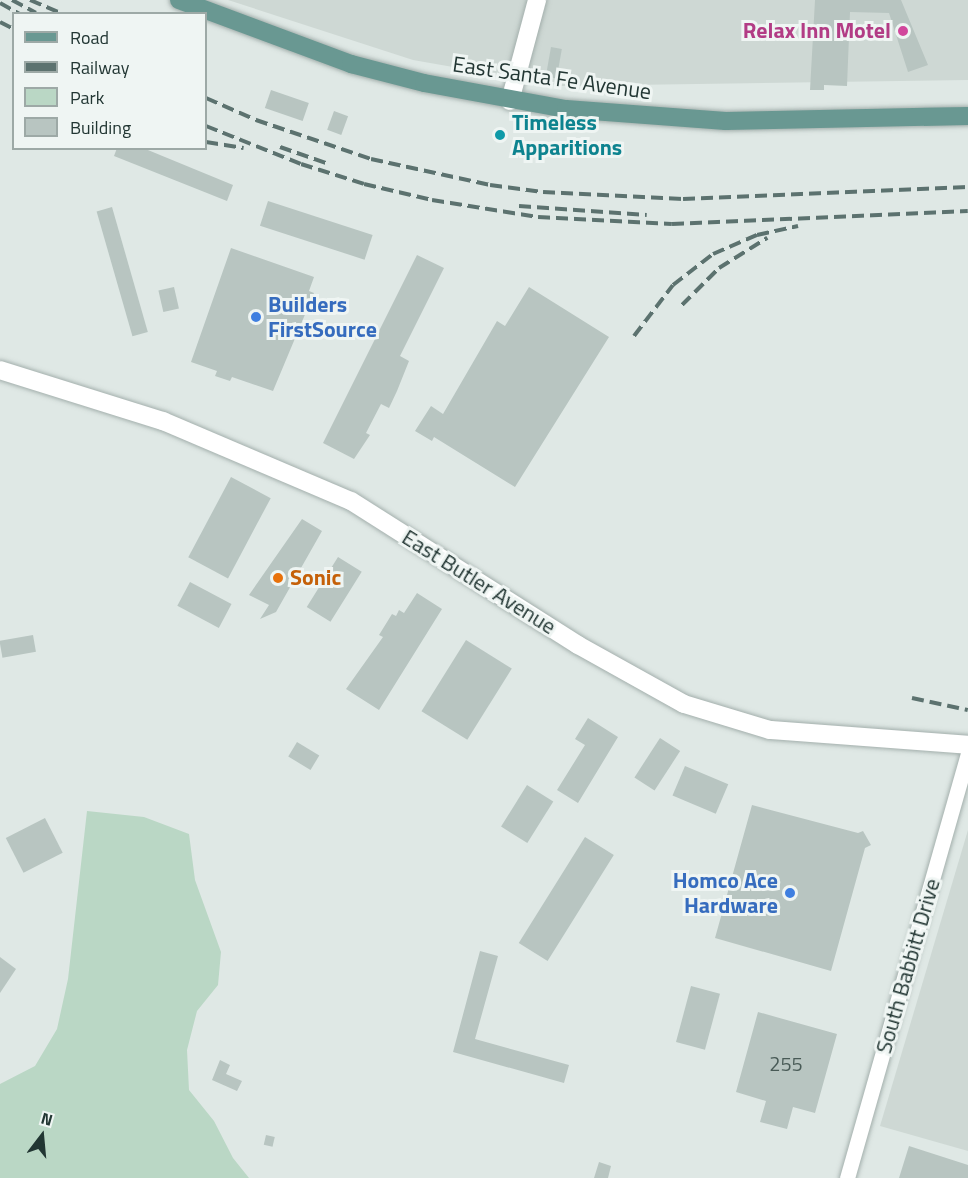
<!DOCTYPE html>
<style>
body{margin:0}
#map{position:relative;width:968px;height:1178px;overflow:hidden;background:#dfe8e5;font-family:"Titillium Web",sans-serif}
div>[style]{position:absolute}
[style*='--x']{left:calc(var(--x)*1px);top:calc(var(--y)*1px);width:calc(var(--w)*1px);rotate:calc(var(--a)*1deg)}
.built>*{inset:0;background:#ced8d4}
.green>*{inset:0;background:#bad7c5}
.building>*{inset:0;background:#b8c5c1;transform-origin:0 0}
.roads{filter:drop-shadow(0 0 2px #a3afac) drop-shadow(0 0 2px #a3afac)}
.minor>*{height:15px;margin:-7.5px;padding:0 7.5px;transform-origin:7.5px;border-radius:7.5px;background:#fff}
.tertiary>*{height:18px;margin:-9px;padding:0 9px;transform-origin:9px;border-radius:9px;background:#fff}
.secondary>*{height:18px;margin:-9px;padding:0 9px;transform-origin:9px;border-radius:9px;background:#fff}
.primary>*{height:18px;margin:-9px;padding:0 9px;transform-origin:9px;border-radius:9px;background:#699892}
.rail>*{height:4px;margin-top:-2px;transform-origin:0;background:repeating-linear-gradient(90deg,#5c726f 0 12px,transparent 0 18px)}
.dots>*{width:16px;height:16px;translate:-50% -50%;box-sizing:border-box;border:3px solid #eff5f3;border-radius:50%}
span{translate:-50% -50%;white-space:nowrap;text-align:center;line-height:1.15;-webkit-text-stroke:6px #eff5f3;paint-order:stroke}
.number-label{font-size:20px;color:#485a56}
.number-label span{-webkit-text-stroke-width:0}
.hotel-label{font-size:22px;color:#b23c85;font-weight:700}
.right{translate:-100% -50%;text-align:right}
.street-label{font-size:22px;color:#223633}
.culture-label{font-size:22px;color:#0d838f;font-weight:700}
.left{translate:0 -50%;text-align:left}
.shop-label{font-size:22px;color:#366cbe;font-weight:700}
.food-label{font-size:22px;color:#c56008;font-weight:700}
.legend{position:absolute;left:12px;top:12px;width:195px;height:138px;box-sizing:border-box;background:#eff5f3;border:2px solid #9da9a6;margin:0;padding:8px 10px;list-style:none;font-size:18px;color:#223633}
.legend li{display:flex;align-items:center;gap:12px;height:30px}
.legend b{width:30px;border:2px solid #9da9a6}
.north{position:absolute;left:12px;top:1106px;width:60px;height:60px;-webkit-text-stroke:4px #eff5f3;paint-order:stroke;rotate:16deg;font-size:16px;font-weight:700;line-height:24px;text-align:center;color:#223633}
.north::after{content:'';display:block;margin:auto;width:21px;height:27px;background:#223633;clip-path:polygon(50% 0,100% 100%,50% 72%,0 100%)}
</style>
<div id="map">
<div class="built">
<div style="clip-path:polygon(228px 0,968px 0,968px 80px,562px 86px,413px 60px)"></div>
<div style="clip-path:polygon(968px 830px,968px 1151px,880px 1126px)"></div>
</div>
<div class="green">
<div style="clip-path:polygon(87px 811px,144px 817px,189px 834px,195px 880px,221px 952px,218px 985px,197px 1011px,187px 1050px,189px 1090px,214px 1121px,233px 1158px,249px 1178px,0 1178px,0 1084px,35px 1066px,57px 1029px,68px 979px)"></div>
</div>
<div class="building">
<div style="clip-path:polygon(815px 0,901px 0,928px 65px,908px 72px,889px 13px,850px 12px,847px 86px,824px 85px,824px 90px,810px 90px)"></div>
<div style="left:551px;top:47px;width:11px;height:30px;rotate:10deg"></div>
<div style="left:271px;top:90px;width:40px;height:19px;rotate:19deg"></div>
<div style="left:334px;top:111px;width:15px;height:20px;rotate:20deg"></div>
<div style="clip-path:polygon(117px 148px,143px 148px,233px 185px,227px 201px,114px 156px)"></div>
<div style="left:268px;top:201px;width:110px;height:26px;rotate:18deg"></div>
<div style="left:112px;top:207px;width:130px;height:16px;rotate:74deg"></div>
<div style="clip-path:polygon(231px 248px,314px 277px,309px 291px,314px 293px,273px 391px,232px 377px,230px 381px,215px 376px,217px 371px,191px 362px)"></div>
<div style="clip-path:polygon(417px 255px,444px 268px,400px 356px,409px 361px,397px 391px,389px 408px,381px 404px,366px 433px,370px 435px,354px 459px,323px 443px)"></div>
<div style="left:174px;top:287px;width:22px;height:16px;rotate:77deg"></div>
<div style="clip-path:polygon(529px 287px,609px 337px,515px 487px,434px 437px,432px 441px,415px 431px,431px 406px,443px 414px,497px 321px,505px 326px)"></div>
<div style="left:231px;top:477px;width:45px;height:91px;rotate:28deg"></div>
<div style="clip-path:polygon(302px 519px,322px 531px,276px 612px,260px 619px,269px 605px,249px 595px)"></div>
<div style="left:338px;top:557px;width:28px;height:59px;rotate:32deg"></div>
<div style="left:190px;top:582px;width:47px;height:27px;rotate:28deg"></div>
<div style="clip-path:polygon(417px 593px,442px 609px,379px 710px,346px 689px,383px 637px,379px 635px,392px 614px,396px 616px,399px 610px,404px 613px)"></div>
<div style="left:33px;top:635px;width:17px;height:34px;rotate:80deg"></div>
<div style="left:466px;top:640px;width:54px;height:84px;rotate:32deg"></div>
<div style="clip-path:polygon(588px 718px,618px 737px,578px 803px,557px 790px,585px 745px,575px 739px)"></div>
<div style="left:660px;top:738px;width:24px;height:47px;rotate:33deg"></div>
<div style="left:297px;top:742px;width:26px;height:17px;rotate:31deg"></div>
<div style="left:685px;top:766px;width:47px;height:32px;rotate:23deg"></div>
<div style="left:527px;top:785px;width:31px;height:49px;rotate:32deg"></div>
<div style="clip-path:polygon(752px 805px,858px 833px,863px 831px,871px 845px,865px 848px,831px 971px,715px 938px)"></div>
<div style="left:45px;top:818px;width:39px;height:44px;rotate:63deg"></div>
<div style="left:585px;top:837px;width:34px;height:125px;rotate:32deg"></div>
<div style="clip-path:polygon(480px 951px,498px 956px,475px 1039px,569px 1065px,564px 1083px,453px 1052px)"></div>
<div style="clip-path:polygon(0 957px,16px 969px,0 993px)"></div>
<div style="left:691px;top:986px;width:30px;height:58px;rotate:15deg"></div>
<div style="clip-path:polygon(758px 1012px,837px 1034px,815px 1113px,793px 1107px,787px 1129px,760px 1122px,766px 1101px,736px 1092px)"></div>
<div style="clip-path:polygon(220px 1060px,230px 1065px,226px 1074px,242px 1081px,237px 1091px,212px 1080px)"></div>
<div style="left:266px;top:1135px;width:9px;height:10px;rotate:13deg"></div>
<div style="clip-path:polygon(909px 1146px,968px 1165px,968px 1178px,899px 1178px)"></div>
<div style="clip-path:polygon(599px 1162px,611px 1166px,608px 1178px,594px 1178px)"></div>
</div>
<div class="roads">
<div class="minor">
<div style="--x:847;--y:1178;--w:442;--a:-74.1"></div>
</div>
<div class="tertiary">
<div style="--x:510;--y:101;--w:105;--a:-75"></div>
</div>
<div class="secondary">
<div style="--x:0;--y:370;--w:171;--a:17.4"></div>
<div style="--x:163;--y:421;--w:204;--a:23.1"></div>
<div style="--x:351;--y:501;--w:269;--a:32.4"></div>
<div style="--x:578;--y:645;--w:121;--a:29.1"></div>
<div style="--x:684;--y:704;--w:90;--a:16.8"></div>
<div style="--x:770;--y:730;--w:199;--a:4.3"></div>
</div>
<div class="primary">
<div style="--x:179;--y:0;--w:184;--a:20.4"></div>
<div style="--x:351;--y:64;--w:75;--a:14.6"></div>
<div style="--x:424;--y:83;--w:144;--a:10.4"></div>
<div style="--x:566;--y:109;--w:160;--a:4.3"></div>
<div style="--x:726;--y:121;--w:242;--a:-1.2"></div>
</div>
</div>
<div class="rail">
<div style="--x:12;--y:0;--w:27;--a:28"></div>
<div style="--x:30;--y:0;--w:36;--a:23"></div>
<div style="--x:0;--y:3;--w:23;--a:29"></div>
<div style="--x:0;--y:22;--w:16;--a:27"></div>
<div style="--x:206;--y:98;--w:55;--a:23.7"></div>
<div style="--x:256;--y:120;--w:121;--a:18.7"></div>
<div style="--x:371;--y:159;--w:122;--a:12.3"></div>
<div style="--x:490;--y:185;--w:53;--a:7.5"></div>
<div style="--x:543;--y:192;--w:140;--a:2.9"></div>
<div style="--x:683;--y:199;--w:285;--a:-2.4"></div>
<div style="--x:206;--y:126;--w:102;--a:21.8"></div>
<div style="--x:301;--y:164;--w:66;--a:17.6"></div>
<div style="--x:364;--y:184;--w:70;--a:13.2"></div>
<div style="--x:432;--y:200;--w:107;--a:9.1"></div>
<div style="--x:538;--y:217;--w:134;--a:3"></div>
<div style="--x:672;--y:224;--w:296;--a:-2.5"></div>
<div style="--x:206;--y:142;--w:38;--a:9"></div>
<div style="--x:280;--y:147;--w:49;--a:19.2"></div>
<div style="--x:519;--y:206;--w:128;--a:4"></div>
<div style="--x:682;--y:305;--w:52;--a:-45"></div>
<div style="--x:719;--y:268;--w:57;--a:-32"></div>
<div style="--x:634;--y:336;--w:64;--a:-52.6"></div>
<div style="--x:673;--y:285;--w:51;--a:-37.8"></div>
<div style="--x:713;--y:254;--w:48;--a:-23.4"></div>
<div style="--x:757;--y:235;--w:42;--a:-12.4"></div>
<div style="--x:912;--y:698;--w:57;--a:12.1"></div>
</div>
<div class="dots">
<div style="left:903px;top:31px;background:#d1479c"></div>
<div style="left:500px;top:135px;background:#0f9aa8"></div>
<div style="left:256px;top:317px;background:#3f7fe0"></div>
<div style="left:278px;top:578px;background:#e8710a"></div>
<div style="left:790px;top:893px;background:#3f7fe0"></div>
</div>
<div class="number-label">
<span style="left:786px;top:1063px">255</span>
</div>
<div class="hotel-label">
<span class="right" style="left:891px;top:31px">Relax Inn Motel</span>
</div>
<div class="street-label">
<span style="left:552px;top:78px;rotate:8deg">East Santa Fe Avenue</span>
<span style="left:479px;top:582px;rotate:32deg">East Butler Avenue</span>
<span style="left:908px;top:966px;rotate:-74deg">South Babbitt Drive</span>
</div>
<div class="culture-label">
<span class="left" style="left:512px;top:135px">Timeless<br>Apparitions</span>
</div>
<div class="shop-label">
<span class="left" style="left:268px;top:317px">Builders<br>FirstSource</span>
<span class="right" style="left:778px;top:893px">Homco Ace<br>Hardware</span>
</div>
<div class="food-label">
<span class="left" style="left:290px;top:578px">Sonic</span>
</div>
<ul class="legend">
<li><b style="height:8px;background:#699892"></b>Road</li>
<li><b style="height:8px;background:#5c726f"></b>Railway</li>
<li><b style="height:16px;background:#bad7c5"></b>Park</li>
<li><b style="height:16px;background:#b8c5c1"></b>Building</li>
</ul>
<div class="north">N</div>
</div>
